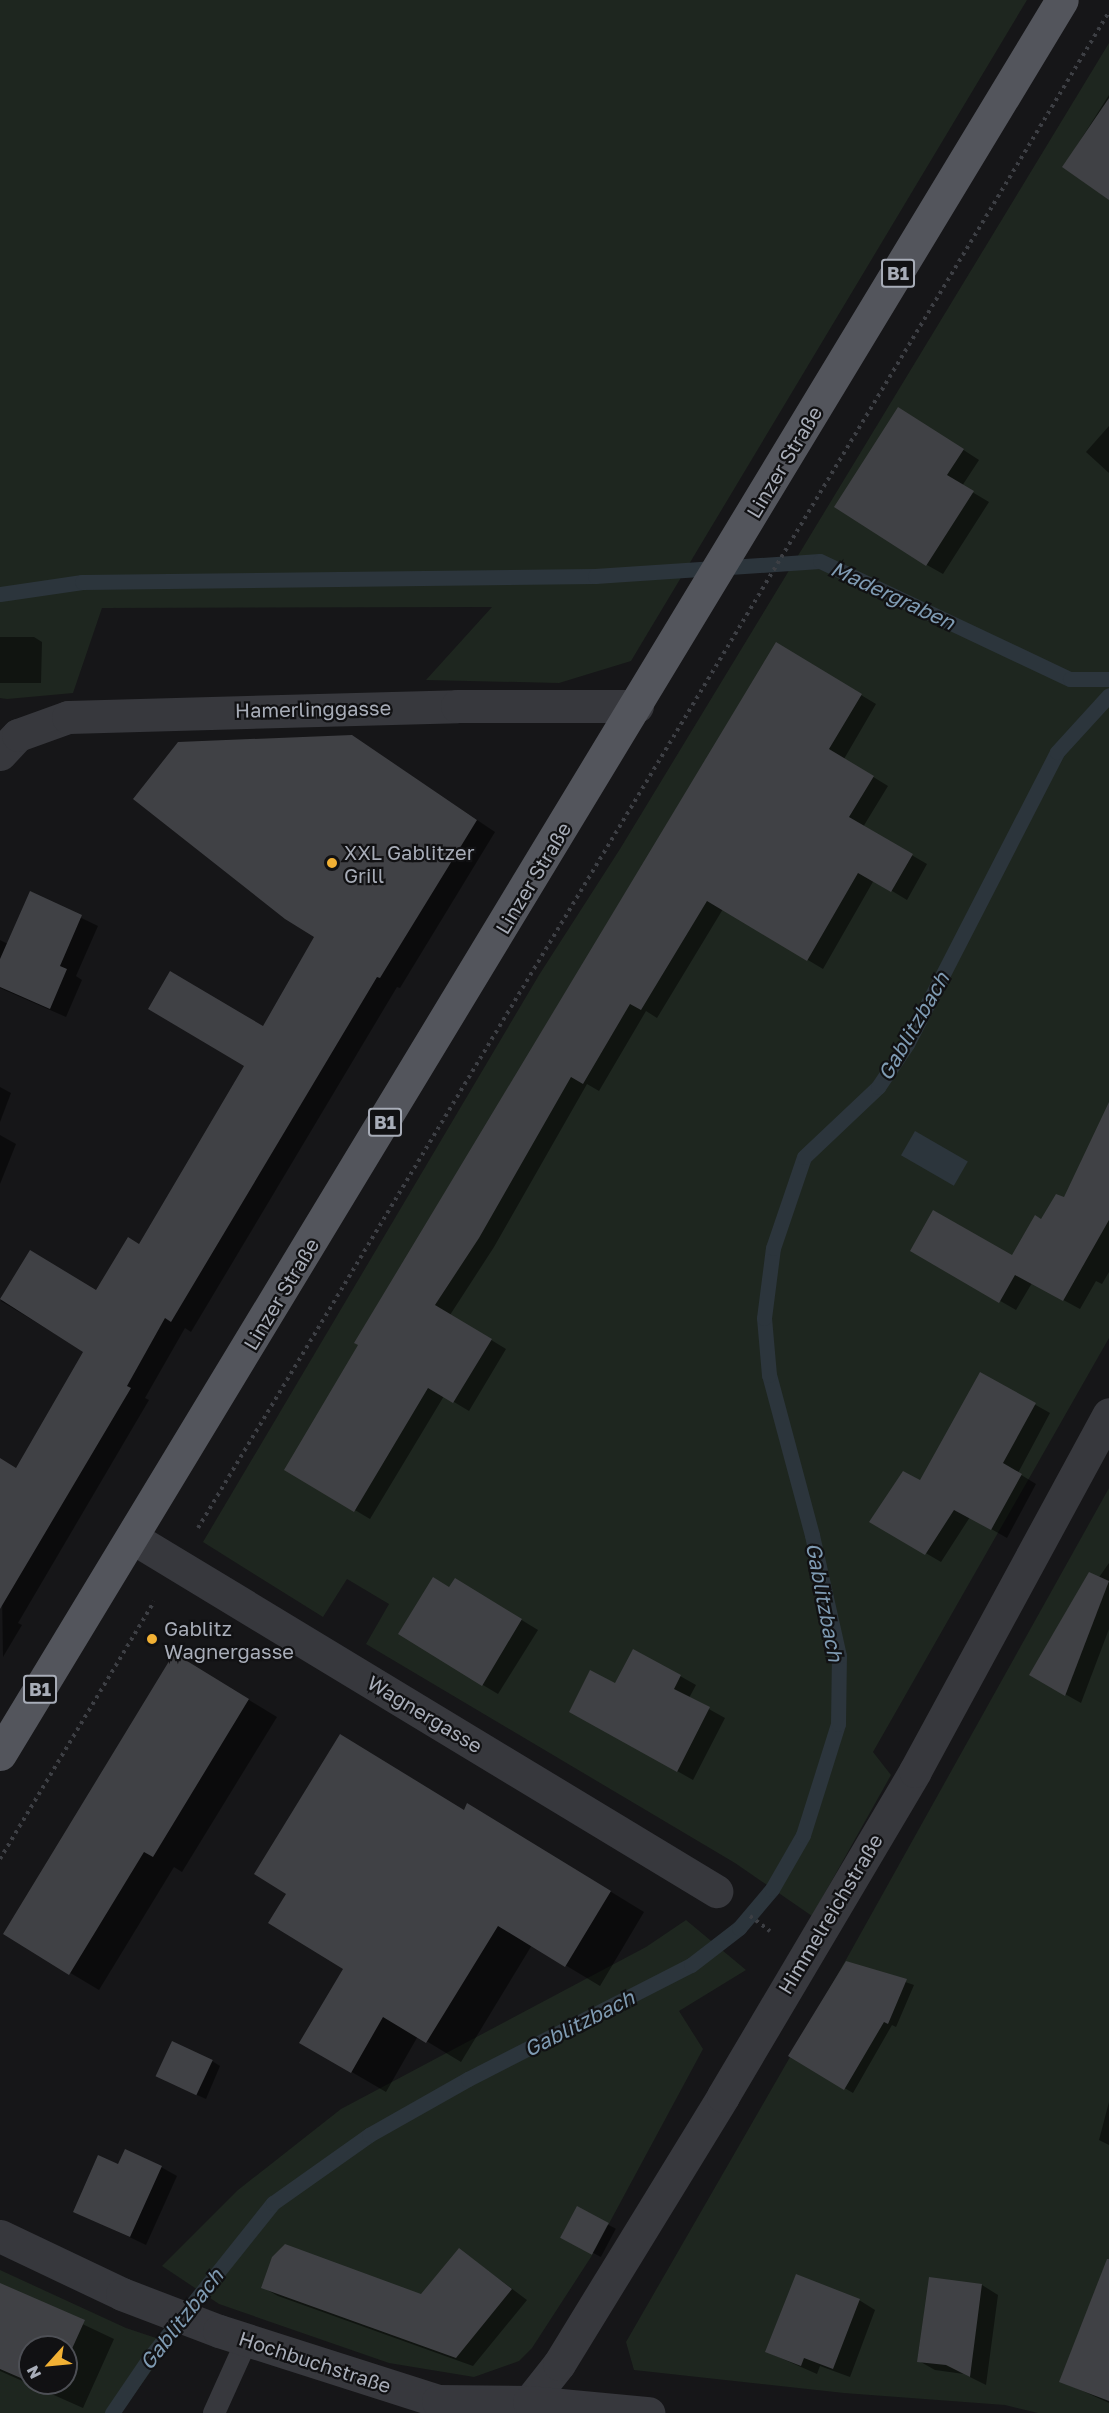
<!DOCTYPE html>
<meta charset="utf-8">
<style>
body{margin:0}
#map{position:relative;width:1109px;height:2413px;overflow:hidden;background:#161618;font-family:"Golos Text",sans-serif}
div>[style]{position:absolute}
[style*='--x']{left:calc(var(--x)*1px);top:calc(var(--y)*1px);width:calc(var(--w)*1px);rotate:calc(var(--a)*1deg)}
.green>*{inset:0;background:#1e261f}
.water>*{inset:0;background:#2c353c;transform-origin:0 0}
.shadow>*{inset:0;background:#0007;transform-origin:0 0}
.stream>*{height:15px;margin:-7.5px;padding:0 7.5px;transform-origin:7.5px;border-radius:7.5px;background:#2c353c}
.building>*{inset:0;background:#404145;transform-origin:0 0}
.path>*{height:4px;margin-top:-2px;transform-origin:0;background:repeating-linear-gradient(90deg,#3d3f44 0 3px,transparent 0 7.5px)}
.service>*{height:22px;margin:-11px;padding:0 11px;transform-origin:11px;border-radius:11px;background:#37383d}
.minor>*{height:33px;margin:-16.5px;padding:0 16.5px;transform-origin:16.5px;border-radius:16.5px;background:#37383d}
.tertiary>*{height:33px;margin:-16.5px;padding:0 16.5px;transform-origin:16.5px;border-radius:16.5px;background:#37383d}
.primary>*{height:33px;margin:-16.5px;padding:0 16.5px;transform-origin:16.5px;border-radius:16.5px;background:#53555c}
.dots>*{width:16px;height:16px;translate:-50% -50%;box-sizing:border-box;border:3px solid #111113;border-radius:50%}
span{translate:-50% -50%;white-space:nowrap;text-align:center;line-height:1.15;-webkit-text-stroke:4.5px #111113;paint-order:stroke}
.shield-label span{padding:2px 4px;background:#111113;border:2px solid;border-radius:4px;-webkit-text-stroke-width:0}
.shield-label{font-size:18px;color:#a8adb8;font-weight:700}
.street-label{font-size:20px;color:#a8adb8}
.poi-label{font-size:20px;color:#a8adb8}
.left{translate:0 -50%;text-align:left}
.water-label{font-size:21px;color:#7f9bb3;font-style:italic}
.north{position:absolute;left:18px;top:2335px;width:60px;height:60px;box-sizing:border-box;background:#111113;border:2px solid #4d4f55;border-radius:50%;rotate:243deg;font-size:16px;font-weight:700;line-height:24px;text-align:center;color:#a8adb8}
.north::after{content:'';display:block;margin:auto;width:21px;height:27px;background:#f2b134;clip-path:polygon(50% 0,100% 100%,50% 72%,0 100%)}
</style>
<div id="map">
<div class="green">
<div style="clip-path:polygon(0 0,1027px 0,631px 661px,559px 683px,426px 680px,492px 607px,102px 608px,73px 693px,7px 699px,0 698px)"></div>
<div style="clip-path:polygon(1109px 43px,1109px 1338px,873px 1752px,891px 1775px,812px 1916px,735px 1863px,366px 1644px,389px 1604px,347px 1579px,323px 1617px,203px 1542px,539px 975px,620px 849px)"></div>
<div style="clip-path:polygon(1109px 1488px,1109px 2413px,1038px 2413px,1005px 2405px,844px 2393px,634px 2370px,626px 2342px,847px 1958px)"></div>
<div style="clip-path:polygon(686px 1920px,746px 1970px,679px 2011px,703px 2049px,591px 2257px,532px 2348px,519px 2361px,474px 2377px,389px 2363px,219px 2304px,162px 2266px,238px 2190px,341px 2109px,646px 1947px)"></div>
<div style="clip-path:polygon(evenodd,0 2270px,126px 2328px,171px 2343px,121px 2413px,0 2413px,0 2270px,30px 2347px,66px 2347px,66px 2383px,30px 2383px,30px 2347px)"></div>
</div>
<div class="water">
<div style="left:915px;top:1131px;width:61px;height:28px;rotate:30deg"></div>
</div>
<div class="shadow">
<div style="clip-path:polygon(1109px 95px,1109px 197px,1064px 166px)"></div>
<div style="clip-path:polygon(914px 418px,979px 460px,962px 486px,989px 502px,943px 574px,927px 565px)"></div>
<div style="clip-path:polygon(1109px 426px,1109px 473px,1086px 452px)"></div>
<div style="clip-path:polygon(0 637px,34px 637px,42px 642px,41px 683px,0 683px)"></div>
<div style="clip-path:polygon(791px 653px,876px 704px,844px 759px,888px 786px,863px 827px,927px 864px,907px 900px,874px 880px,823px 969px,723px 909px,657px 1018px,646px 1011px,599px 1091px,587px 1084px,494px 1247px,450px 1315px,506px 1349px,469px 1411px,444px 1396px,370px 1519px,286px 1469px)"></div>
<div style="clip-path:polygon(352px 736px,495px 832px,400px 988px,397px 987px,191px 1332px,185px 1328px,145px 1398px,149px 1400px,18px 1623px,22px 1625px,3px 1657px,0 1467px,17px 1469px,85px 1352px,1px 1301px,30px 1252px,96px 1292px,140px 1246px,246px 1066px,263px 1027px,316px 937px)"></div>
<div style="clip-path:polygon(30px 893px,98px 926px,76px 976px,82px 980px,66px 1017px,0 988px,0 940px,8px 944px)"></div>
<div style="clip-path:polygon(0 1087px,11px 1093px,0 1122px)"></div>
<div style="clip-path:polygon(1109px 1106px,1109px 1272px,1102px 1284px,1096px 1281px,1080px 1309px,1032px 1283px,1016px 1310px,912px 1250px,1013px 1257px,1064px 1199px)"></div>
<div style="clip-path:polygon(0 1135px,16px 1144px,0 1184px)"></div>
<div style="clip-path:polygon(980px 1374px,1050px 1413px,1018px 1473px,1036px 1484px,1007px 1538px,970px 1517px,941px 1562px,871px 1521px,921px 1483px)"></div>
<div style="clip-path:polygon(1109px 1563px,1109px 1629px,1081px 1703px,1031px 1675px)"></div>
<div style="clip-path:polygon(471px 1589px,538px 1630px,498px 1694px,483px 1685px)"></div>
<div style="clip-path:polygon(203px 1672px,277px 1717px,182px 1872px,174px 1867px,99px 1990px,5px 1934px)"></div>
<div style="clip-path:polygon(680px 1676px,696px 1685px,689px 1698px,725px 1718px,693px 1780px,571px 1711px,616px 1685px)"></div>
<div style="clip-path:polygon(465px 1811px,502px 1825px,644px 1912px,600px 1986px,532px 1945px,461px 2062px,418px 2036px,386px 2092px,302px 2043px)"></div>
<div style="clip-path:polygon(847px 1962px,914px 1985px,896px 2027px,892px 2025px,853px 2093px,790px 2056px)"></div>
<div style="clip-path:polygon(212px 2061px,220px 2066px,206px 2099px,166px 2081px)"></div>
<div style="clip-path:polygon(1109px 2102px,1109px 2145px,1099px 2140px)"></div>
<div style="clip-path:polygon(119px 2166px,161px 2167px,177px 2176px,146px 2245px,75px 2211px)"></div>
<div style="left:577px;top:2208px;width:44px;height:32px;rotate:28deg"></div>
<div style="clip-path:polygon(460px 2250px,527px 2300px,473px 2366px,278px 2296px,262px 2287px,421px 2296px)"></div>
<div style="clip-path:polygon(930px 2278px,982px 2285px,998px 2295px,986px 2385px,964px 2374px,935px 2370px,919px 2361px)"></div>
<div style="clip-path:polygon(evenodd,0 2285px,114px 2339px,83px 2408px,0 2371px,0 2285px,30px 2347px,66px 2347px,66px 2383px,30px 2383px,30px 2347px)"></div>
<div style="clip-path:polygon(859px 2300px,875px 2310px,850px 2377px,820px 2366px,817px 2374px,767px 2352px)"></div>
<div style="clip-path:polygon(1109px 2320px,1109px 2403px,1061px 2381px)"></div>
</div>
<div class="stream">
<div style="--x:0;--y:594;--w:83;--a:-8.3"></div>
<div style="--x:82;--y:582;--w:513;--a:-0.67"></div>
<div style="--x:595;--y:576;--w:225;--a:-3.8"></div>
<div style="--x:820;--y:561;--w:276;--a:25.3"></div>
<div style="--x:1070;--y:679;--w:39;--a:0"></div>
<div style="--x:112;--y:2413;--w:68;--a:-55.8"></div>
<div style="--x:150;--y:2357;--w:197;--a:-51.4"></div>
<div style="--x:273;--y:2203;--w:118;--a:-35.3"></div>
<div style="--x:369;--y:2135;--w:114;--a:-29.5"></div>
<div style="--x:468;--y:2079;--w:250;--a:-27.1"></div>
<div style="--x:691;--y:1965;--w:61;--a:-37.6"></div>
<div style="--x:739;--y:1928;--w:51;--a:-49.8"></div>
<div style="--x:772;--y:1889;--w:62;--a:-60.1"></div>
<div style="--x:803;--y:1835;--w:116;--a:-72.5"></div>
<div style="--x:838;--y:1724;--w:68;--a:-89.2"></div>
<div style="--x:839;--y:1656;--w:124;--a:-102.6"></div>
<div style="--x:812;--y:1535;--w:166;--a:-105"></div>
<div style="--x:769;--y:1375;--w:57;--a:-95"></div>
<div style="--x:764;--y:1318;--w:71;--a:-82.7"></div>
<div style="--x:773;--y:1248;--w:96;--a:-71.2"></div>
<div style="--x:804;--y:1157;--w:102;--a:-43.4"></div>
<div style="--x:878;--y:1087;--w:52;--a:-56"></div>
<div style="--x:907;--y:1044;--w:328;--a:-62.8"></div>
<div style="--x:1057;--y:752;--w:77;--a:-47.6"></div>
</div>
<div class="building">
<div style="clip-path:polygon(1109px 98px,1109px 200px,1062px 167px)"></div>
<div style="clip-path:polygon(898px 407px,964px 449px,947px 475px,974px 491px,926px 566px,834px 507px)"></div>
<div style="clip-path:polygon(776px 642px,862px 694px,829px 749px,874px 776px,849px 817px,913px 854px,891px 892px,858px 873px,807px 961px,707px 901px,641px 1010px,630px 1004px,583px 1084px,571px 1077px,479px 1238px,435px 1305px,492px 1339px,453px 1403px,428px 1388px,354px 1512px,284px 1470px,358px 1345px,354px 1343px)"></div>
<div style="clip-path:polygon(352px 735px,477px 820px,380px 978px,377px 977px,171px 1322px,165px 1318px,127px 1386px,131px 1388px,0 1609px,0 1458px,16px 1468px,83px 1352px,0 1299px,30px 1250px,96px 1290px,128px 1237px,139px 1244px,244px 1066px,148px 1009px,170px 971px,263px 1026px,314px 937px,285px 919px,133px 799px,178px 742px)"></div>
<div style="clip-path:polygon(30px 891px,82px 915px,60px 966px,67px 969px,50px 1009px,0 987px,0 959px)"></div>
<div style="clip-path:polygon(1109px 1102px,1109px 1220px,1063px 1301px,1015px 1275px,999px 1303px,910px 1251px,933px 1210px,1012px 1255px,1035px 1215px,1041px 1219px,1056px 1194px,1064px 1197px)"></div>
<div style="clip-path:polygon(980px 1372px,1036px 1403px,1003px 1463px,1022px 1474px,991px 1530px,954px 1510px,925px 1555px,869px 1522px,903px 1471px,920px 1480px)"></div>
<div style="clip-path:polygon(1089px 1572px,1109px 1581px,1065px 1696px,1029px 1675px)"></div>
<div style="clip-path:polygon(433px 1577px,449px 1587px,455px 1578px,522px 1619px,482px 1686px,398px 1634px)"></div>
<div style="clip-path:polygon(633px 1649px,681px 1675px,674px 1689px,710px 1707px,677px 1772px,569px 1712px,590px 1670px,615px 1683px)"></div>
<div style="clip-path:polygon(174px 1653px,249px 1699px,153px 1857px,144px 1852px,69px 1975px,3px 1934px)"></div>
<div style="clip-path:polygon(340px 1734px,464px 1810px,467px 1803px,611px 1891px,565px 1967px,498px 1926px,426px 2043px,383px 2017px,351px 2073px,299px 2043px,343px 1969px,268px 1923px,286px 1894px,254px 1874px)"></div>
<div style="clip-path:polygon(846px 1961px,907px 1979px,888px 2024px,884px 2022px,844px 2090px,788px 2056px)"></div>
<div style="left:172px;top:2041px;width:45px;height:39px;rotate:25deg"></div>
<div style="clip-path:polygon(125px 2149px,162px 2166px,130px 2237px,73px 2212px,98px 2155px,118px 2164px)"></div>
<div style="left:577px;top:2206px;width:36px;height:36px;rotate:28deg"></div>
<div style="clip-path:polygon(285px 2244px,421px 2294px,459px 2248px,512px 2289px,456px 2358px,261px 2288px,272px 2257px)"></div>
<div style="clip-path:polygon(1107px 2259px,1109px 2259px,1109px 2401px,1059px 2382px)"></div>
<div style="clip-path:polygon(796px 2274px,860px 2299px,833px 2369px,804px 2358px,801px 2366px,765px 2352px)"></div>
<div style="clip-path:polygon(929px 2277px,982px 2284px,970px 2377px,946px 2365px,917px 2362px)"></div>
<div style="clip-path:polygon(0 2283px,85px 2320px,66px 2362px,66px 2347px,30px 2347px,30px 2382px,0 2369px)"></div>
</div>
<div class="path">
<div style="--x:198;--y:1528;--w:1769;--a:-59"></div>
<div style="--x:0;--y:1859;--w:300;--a:-59.1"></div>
<div style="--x:750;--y:1916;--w:25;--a:37"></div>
</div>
<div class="service">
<div style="--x:214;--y:2413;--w:80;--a:-65.7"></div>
</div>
<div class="minor">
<div style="--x:0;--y:754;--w:26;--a:-47"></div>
<div style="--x:18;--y:735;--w:53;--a:-19.8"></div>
<div style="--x:68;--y:717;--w:389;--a:-1.6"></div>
<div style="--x:457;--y:706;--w:180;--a:0"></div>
<div style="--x:133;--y:1538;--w:682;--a:31.19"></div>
<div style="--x:529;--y:2402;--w:48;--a:-51.7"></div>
<div style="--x:559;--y:2364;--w:314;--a:-58.5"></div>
<div style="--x:723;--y:2096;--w:377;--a:-59.4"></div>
<div style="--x:915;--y:1771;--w:406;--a:-61.5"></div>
</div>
<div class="tertiary">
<div style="--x:0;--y:2236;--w:135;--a:25.4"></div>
<div style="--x:122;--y:2294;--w:104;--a:20.9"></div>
<div style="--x:219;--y:2331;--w:230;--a:17.7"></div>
<div style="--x:438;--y:2401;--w:91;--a:0.6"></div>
<div style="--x:529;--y:2402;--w:120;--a:5.3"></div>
</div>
<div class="primary">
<div style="--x:0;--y:1754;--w:2050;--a:-58.81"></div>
</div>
<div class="dots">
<div style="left:332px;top:863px;background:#f2b134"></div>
<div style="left:152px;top:1639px;background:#f2b134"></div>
</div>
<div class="shield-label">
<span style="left:898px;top:273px">B1</span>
<span style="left:385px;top:1122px">B1</span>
<span style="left:40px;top:1689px">B1</span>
</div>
<div class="street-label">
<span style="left:784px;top:462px;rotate:-59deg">Linzer Straße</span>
<span style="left:313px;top:709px;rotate:-1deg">Hamerlinggasse</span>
<span style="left:533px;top:878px;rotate:-59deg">Linzer Straße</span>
<span style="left:281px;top:1294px;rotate:-59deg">Linzer Straße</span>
<span style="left:425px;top:1714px;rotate:31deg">Wagnergasse</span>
<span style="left:830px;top:1914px;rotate:-59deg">Himmelreichstraße</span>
<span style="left:315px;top:2362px;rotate:18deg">Hochbuchstraße</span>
</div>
<div class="poi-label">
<span class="left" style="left:344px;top:864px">XXL Gablitzer<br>Grill</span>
<span class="left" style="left:164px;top:1640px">Gablitz<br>Wagnergasse</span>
</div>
<div class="water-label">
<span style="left:893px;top:595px;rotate:25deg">Madergraben</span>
<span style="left:913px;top:1026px;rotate:-60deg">Gablitzbach</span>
<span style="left:825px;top:1602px;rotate:79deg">Gablitzbach</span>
<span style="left:579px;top:2023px;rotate:-27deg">Gablitzbach</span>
<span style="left:181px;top:2319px;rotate:-52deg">Gablitzbach</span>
</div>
<div class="north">N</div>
</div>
